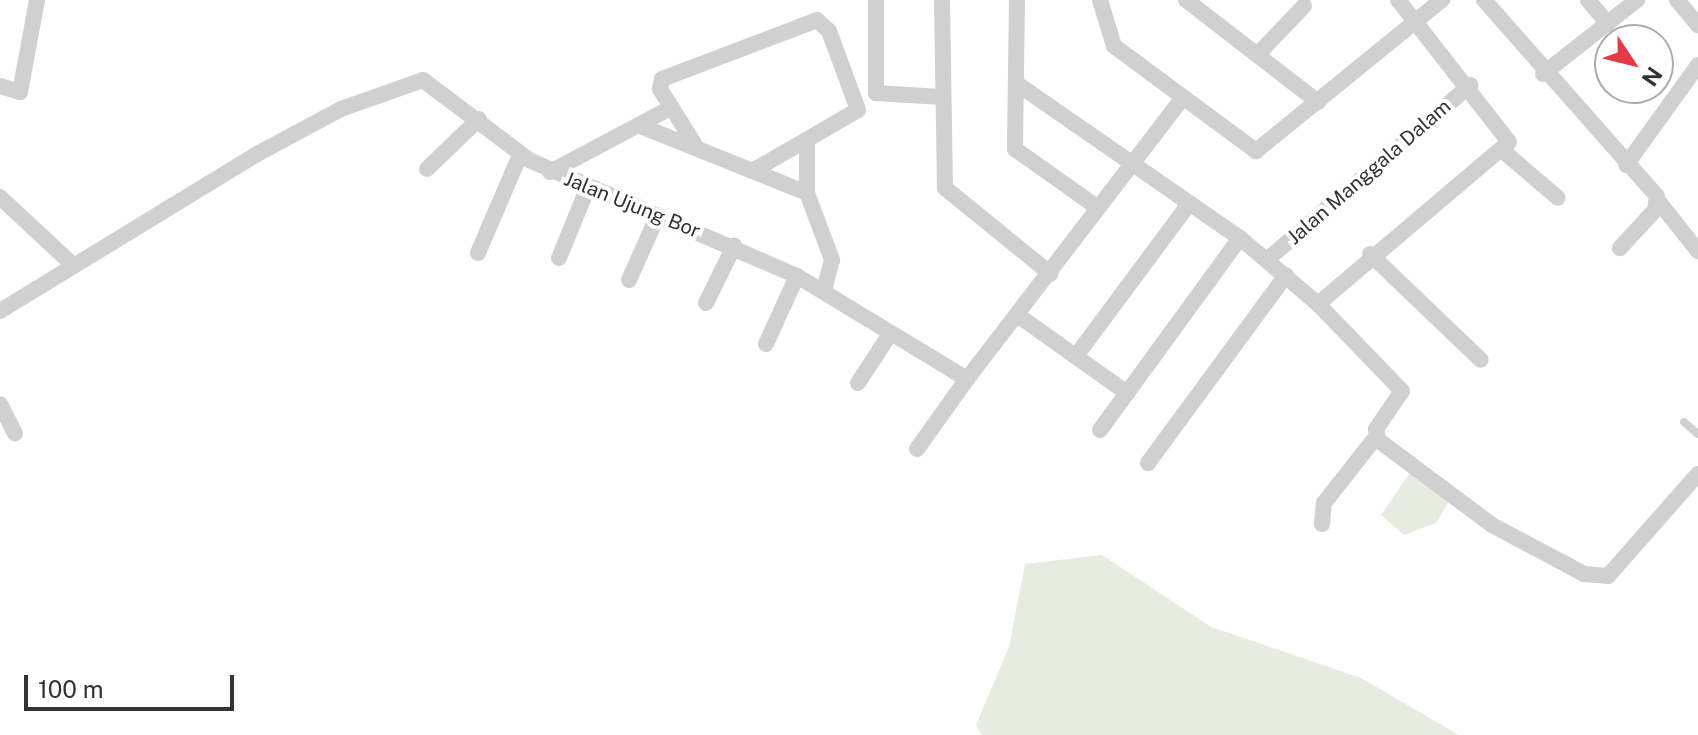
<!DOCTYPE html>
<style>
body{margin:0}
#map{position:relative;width:1698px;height:735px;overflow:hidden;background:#fff;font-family:"Public Sans",sans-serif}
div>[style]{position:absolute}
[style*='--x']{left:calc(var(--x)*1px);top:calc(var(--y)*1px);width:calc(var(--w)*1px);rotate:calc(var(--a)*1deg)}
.green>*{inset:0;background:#e6ecdf}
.service>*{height:8px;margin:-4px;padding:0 4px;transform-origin:4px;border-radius:4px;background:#d0d0d0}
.minor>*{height:16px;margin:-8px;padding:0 8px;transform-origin:8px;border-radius:8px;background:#d0d0d0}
span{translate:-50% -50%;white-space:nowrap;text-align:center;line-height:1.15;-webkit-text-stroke:8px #fff;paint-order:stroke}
.street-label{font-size:20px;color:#333}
.north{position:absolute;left:1594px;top:24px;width:80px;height:80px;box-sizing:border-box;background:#fff;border:2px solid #adadad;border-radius:50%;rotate:125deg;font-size:22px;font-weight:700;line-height:32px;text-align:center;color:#333}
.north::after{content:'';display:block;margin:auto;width:28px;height:36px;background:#e63946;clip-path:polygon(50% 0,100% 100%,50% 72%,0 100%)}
.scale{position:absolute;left:24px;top:675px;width:210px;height:36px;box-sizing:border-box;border:4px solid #333;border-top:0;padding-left:10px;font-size:24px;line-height:28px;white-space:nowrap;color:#333;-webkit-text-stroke:6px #fff;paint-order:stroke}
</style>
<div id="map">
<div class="green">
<div style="clip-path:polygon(1411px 471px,1450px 500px,1436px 523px,1404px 535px,1381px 515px)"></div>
<div style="clip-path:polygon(1102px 555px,1211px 627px,1361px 678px,1459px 735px,982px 735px,976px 725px,1009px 647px,1025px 564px)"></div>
</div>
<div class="service">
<div style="--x:1684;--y:422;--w:18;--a:41"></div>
</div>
<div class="minor">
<div style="--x:876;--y:0;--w:93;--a:90"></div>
<div style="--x:876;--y:93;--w:66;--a:3.5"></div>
<div style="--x:942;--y:0;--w:188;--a:89.1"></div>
<div style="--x:945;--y:188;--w:136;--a:39.1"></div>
<div style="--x:1017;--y:0;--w:149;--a:90.8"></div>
<div style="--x:1015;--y:149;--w:102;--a:35.4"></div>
<div style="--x:1100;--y:0;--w:48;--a:73.1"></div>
<div style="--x:1114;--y:46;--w:177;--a:36.5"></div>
<div style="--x:1256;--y:151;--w:240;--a:-39.1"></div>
<div style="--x:1186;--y:0;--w:167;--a:37.7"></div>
<div style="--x:1484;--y:0;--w:261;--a:48.6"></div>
<div style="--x:1657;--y:196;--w:14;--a:98"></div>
<div style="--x:1655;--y:210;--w:52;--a:132.6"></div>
<div style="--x:1588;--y:0;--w:31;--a:50"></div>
<div style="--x:1677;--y:0;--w:33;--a:50"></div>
<div style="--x:1259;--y:53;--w:65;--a:-46.2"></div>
<div style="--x:1543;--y:74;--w:120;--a:-38.2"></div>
<div style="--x:1016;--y:83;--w:272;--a:34.7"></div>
<div style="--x:1240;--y:238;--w:102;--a:40.2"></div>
<div style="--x:1318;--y:304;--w:121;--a:46"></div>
<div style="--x:1402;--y:391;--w:46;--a:124.4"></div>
<div style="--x:1376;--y:429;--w:11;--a:80"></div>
<div style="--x:1378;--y:440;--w:142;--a:36.7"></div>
<div style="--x:1492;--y:525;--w:104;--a:28"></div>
<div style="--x:1584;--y:574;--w:24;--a:5"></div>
<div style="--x:1608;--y:576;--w:136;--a:-48.6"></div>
<div style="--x:0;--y:86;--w:21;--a:17"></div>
<div style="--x:20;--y:92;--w:94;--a:-79.5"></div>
<div style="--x:638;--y:125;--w:182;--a:21.9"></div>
<div style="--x:807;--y:143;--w:50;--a:90"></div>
<div style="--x:807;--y:193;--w:72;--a:69.5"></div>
<div style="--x:832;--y:260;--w:31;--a:105"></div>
<div style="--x:695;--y:145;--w:66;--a:-122"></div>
<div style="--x:660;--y:89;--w:10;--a:-79"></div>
<div style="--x:662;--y:79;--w:166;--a:-20.8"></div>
<div style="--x:817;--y:20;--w:16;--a:43"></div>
<div style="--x:829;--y:31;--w:84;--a:69.8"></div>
<div style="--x:858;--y:110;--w:118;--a:150"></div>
<div style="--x:1503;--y:151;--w:72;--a:40.5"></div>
<div style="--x:1626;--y:165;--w:123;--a:-54.2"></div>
<div style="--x:427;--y:169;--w:72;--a:-43.9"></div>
<div style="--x:550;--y:172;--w:138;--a:-28"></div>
<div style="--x:0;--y:197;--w:101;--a:43"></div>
<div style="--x:1659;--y:202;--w:63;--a:51.5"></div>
<div style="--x:478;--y:253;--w:107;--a:-66.8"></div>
<div style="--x:1370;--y:254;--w:153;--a:43.7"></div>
<div style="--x:559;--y:258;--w:77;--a:-67.8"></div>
<div style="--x:1268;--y:259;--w:267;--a:-40.7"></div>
<div style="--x:629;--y:280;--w:71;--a:-66"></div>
<div style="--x:706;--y:303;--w:64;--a:-63.8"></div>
<div style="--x:1318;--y:304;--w:250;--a:-40.3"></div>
<div style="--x:1509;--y:142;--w:180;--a:-128"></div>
<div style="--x:0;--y:311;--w:303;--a:-31.4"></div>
<div style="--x:259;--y:153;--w:93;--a:-28.2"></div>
<div style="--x:341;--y:109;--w:87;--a:-19.5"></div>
<div style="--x:423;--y:80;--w:133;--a:37"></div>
<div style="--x:529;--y:160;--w:292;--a:23.4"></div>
<div style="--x:797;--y:276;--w:199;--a:31.2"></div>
<div style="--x:967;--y:379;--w:350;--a:-52.5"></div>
<div style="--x:1019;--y:316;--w:133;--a:35.5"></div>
<div style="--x:766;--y:344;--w:75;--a:-65.5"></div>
<div style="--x:1076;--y:356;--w:184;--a:-53.4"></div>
<div style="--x:858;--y:383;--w:59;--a:-56.9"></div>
<div style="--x:0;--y:404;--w:33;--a:63"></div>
<div style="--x:1100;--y:430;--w:238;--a:-53.9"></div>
<div style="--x:917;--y:449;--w:86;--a:-54.5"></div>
<div style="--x:1148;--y:463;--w:233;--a:-53.7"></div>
<div style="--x:1322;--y:524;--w:21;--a:-85"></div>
<div style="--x:1324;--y:503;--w:84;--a:-51.8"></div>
</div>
<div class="street-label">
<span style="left:1369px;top:172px;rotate:-41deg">Jalan Manggala Dalam</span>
<span style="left:632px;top:205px;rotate:22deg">Jalan Ujung Bor</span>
</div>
<div class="north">N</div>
<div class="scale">100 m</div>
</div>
